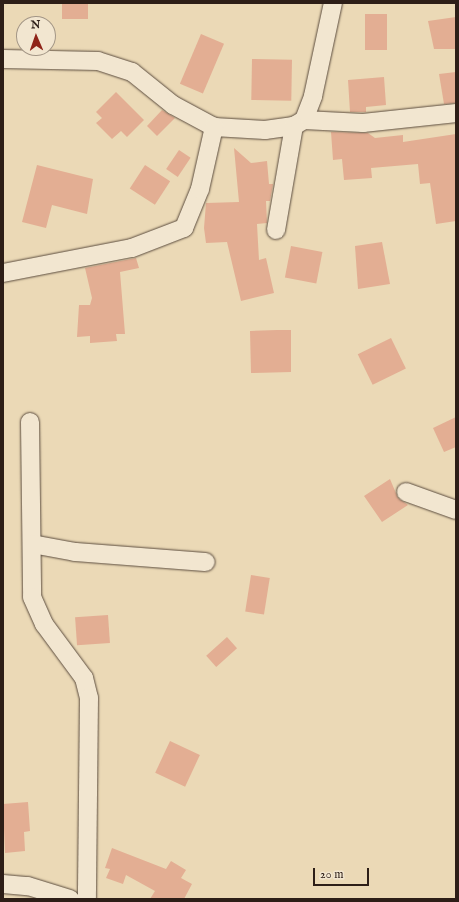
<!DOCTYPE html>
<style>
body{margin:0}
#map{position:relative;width:459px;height:902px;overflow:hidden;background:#ebd9b6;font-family:"IM FELL English",serif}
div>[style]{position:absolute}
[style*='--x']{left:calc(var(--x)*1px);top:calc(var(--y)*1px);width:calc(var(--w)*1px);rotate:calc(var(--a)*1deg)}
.building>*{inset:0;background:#e3ae93;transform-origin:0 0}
.roads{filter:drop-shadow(0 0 1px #5c4d3f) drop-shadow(0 0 1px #5c4d3f)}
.street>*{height:18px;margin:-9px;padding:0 9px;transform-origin:9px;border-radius:9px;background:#f2e6d0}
span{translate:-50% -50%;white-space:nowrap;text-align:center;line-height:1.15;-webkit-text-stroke:3px #f2e6d0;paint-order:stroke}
.frame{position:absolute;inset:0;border:4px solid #2d1e17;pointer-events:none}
.north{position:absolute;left:16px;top:16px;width:40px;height:40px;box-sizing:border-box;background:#f2e6d0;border:1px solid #a39686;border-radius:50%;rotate:358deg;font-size:11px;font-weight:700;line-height:16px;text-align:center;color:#2d1e17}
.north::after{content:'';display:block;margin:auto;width:14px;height:18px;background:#8f2418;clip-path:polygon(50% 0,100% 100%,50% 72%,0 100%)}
.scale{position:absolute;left:313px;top:868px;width:56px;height:18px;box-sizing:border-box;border:2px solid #2d1e17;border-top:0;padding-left:5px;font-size:12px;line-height:14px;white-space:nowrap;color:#2d1e17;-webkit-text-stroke:3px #f2e6d0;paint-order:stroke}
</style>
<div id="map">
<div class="building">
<div style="left:62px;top:3px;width:26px;height:16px"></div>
<div style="left:365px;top:14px;width:22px;height:36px"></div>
<div style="clip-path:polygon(456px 17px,456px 49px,434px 49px,428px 21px)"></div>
<div style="left:201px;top:34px;width:25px;height:54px;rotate:23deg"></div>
<div style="left:252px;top:59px;width:40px;height:41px;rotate:1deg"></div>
<div style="clip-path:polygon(456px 72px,456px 103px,444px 104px,439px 74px)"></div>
<div style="clip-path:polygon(384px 77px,386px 105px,366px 107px,366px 112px,350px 112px,348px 80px)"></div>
<div style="clip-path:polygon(116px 92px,144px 120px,127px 137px,121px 131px,112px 139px,96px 123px,102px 118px,96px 112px)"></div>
<div style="clip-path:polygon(162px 110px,175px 118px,157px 136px,147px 126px)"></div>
<div style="clip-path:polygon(331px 132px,368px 133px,375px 138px,403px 135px,403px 142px,456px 134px,456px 221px,436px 224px,430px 183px,420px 184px,418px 164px,371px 168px,372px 178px,344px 180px,342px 159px,333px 160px)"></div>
<div style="clip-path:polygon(234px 148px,251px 163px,267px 161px,269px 184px,273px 184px,270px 201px,266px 201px,267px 223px,257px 224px,259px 260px,266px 258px,274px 293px,241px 301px,227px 242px,206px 243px,204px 228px,206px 203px,239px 202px)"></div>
<div style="left:179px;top:150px;width:14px;height:23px;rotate:34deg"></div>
<div style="clip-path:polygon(37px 165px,93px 179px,87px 214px,52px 205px,46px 228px,22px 222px)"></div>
<div style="left:145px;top:165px;width:30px;height:28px;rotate:33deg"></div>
<div style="clip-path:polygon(382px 242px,390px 284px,358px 289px,355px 246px)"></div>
<div style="left:291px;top:246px;width:32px;height:32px;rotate:11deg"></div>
<div style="clip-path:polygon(136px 258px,139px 268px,120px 272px,125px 334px,116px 334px,117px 341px,90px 343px,90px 336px,77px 337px,79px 305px,90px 305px,92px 298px,85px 268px)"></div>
<div style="clip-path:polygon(277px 330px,291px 330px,291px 372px,251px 373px,250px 331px)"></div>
<div style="left:391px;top:338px;width:34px;height:37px;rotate:64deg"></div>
<div style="clip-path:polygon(456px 417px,456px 447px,444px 452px,433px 428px)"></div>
<div style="clip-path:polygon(390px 479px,398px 498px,408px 505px,382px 522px,364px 496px)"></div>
<div style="left:251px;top:575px;width:19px;height:37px;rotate:9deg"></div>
<div style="left:108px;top:615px;width:28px;height:33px;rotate:86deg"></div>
<div style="left:227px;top:637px;width:15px;height:28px;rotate:48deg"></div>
<div style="left:170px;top:741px;width:33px;height:35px;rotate:25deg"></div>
<div style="clip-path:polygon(28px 802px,30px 831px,24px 832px,25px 851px,5px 853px,3px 804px)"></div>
<div style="clip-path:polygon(112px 848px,166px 869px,171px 861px,186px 870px,181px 878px,192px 884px,184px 899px,150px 899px,155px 891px,126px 875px,123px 884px,106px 878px,110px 869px,105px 868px)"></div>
</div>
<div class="roads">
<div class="street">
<div style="--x:3;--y:59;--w:95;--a:1.2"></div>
<div style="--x:98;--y:61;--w:36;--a:18"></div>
<div style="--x:132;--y:72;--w:53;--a:38.8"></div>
<div style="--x:173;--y:105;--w:47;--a:28.2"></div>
<div style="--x:214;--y:127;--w:51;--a:3.4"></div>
<div style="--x:265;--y:130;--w:29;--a:-8"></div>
<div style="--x:294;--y:126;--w:12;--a:-31"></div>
<div style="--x:304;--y:120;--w:26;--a:-69"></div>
<div style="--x:313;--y:96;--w:95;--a:-77.9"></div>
<div style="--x:304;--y:120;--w:59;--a:2.9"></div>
<div style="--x:363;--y:123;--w:94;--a:-6.1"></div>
<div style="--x:276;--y:230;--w:106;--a:-80.2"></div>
<div style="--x:3;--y:273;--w:131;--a:-11"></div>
<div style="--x:132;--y:248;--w:56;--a:-21"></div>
<div style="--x:184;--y:228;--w:42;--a:-67.7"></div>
<div style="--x:200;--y:189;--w:64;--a:-77.3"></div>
<div style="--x:30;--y:422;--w:175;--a:89.3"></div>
<div style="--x:32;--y:597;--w:30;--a:66"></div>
<div style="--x:44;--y:624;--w:67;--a:53.5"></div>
<div style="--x:84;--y:678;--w:21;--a:76"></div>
<div style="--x:89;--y:698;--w:201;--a:90.6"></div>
<div style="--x:406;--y:492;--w:53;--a:19.8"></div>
<div style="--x:32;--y:544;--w:44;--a:10.5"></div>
<div style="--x:75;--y:552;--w:131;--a:4.4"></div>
<div style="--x:3;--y:884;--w:25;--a:5"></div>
<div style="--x:28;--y:886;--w:44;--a:17.2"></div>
</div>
</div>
<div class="frame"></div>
<div class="north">N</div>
<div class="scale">20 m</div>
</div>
